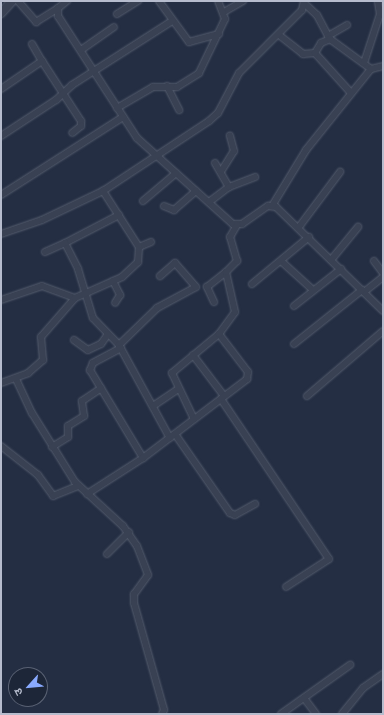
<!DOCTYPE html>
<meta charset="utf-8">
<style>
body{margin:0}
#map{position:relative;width:384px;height:715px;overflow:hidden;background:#242e43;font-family:Inter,"Noto Sans Devanagari",sans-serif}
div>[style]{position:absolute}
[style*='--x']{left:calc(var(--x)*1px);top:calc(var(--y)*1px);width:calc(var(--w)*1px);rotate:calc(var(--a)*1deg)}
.roads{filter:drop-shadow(0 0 1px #545c6d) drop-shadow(0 0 1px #545c6d)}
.minor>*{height:6px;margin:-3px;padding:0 3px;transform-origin:3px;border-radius:3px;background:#394153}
.tertiary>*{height:8px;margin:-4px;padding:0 4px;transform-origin:4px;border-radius:4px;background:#394153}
span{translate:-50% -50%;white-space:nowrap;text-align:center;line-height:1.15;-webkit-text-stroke:3px #1d2638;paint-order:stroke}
.frame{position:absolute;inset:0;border:2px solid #b6bccd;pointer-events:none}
.north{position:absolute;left:8px;top:667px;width:40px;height:40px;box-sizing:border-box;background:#1d2638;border:1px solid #5a6274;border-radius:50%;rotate:243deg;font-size:11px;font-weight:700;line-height:16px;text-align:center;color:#b6bccd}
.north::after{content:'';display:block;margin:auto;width:14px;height:18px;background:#89aaff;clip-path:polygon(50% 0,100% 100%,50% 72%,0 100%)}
</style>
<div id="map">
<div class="roads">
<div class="minor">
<div style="--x:18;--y:1;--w:28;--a:49"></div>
<div style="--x:36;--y:22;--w:26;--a:-32"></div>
<div style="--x:67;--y:1;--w:11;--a:142"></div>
<div style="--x:58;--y:8;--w:8;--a:90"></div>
<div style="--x:58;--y:16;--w:145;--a:57.1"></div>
<div style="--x:137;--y:138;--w:129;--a:41.9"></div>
<div style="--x:233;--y:224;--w:9;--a:0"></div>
<div style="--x:242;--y:224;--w:32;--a:-35"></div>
<div style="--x:268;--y:206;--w:8;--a:7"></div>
<div style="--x:276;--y:207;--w:149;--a:44.2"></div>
<div style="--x:159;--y:1;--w:51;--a:53.8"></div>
<div style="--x:189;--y:42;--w:31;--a:-15"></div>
<div style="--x:305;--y:4;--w:16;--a:43"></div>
<div style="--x:317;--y:15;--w:27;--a:62"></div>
<div style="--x:224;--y:12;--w:22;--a:-30"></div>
<div style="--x:117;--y:14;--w:25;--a:-32"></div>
<div style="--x:279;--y:35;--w:31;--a:38"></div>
<div style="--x:303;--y:54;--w:12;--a:-5"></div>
<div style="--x:315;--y:53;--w:54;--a:48"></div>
<div style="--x:328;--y:36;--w:22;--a:-30"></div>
<div style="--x:32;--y:44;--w:20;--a:60"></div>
<div style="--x:81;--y:50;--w:40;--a:-34.9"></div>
<div style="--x:315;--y:53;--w:12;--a:-59"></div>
<div style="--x:321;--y:43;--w:10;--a:-24"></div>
<div style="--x:330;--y:39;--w:51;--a:36.2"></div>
<div style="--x:364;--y:63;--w:52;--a:-71.9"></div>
<div style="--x:380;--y:14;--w:13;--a:-99"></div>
<div style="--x:167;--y:86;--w:27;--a:63"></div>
<div style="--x:1;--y:89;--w:50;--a:-34.3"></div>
<div style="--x:42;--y:61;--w:72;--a:57"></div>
<div style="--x:81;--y:121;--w:5;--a:90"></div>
<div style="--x:81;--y:126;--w:11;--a:142"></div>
<div style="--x:117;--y:108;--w:42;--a:-30.3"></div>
<div style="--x:153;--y:87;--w:24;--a:0"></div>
<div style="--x:177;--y:87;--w:26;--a:-32"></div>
<div style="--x:199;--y:73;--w:60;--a:-64.3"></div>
<div style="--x:225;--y:19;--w:19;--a:-111"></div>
<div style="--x:1;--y:136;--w:66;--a:-33.2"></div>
<div style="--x:56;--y:100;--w:22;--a:-43"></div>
<div style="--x:72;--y:85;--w:119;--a:-32.6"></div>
<div style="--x:215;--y:163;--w:28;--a:60"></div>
<div style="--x:222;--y:170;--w:22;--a:-58"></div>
<div style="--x:234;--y:151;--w:16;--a:-105"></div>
<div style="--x:1;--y:195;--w:145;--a:-32.6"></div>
<div style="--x:143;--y:201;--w:43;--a:-40.3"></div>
<div style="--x:209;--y:202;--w:25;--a:-37"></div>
<div style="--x:229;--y:187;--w:28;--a:-21"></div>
<div style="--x:164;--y:206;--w:11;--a:22"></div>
<div style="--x:174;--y:210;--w:29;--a:-41"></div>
<div style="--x:272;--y:206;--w:66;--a:-58.7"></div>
<div style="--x:306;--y:150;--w:104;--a:-51.3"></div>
<div style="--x:371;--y:69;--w:12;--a:-14"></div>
<div style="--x:119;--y:215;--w:61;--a:152.6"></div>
<div style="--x:65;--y:243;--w:29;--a:63"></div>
<div style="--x:78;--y:269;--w:51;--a:73"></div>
<div style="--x:93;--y:318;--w:37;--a:46"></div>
<div style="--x:119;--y:345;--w:106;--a:61.3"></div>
<div style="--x:299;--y:227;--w:69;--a:-53.3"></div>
<div style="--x:1;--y:234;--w:43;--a:-18.9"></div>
<div style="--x:42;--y:220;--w:68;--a:-25.4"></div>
<div style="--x:103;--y:191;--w:127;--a:-33.4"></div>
<div style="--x:209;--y:121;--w:12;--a:-42"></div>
<div style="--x:218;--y:113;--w:45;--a:-62.3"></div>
<div style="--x:239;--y:73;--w:89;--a:-45"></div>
<div style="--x:302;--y:10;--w:9;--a:-77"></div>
<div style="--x:139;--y:247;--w:13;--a:-23"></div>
<div style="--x:45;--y:252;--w:22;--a:-24"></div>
<div style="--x:331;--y:260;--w:43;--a:-50.7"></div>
<div style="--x:281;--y:261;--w:43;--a:42.2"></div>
<div style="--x:374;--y:261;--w:15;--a:53"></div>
<div style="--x:113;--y:281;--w:16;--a:63"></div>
<div style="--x:120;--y:295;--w:9;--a:122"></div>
<div style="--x:252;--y:284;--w:74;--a:-39.5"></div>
<div style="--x:364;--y:292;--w:24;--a:-38"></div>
<div style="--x:1;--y:300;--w:43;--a:-18.9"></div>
<div style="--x:42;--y:286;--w:35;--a:20"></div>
<div style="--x:214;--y:302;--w:17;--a:-115"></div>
<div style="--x:207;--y:287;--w:24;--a:-38"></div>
<div style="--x:294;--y:306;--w:60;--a:-38.2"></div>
<div style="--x:74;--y:340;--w:17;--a:36"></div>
<div style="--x:88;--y:350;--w:14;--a:-25"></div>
<div style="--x:101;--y:344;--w:12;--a:-55"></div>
<div style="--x:294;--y:344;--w:87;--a:-38.5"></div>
<div style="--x:119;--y:345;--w:53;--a:-44.2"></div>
<div style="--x:157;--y:308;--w:44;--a:-28.3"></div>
<div style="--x:196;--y:287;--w:32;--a:-131"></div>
<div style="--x:175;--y:263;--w:20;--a:139"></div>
<div style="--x:121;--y:348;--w:32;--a:152"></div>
<div style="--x:93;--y:363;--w:8;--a:113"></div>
<div style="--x:90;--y:370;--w:103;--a:58.9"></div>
<div style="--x:193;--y:355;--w:51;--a:52.9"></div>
<div style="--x:16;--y:379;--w:38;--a:65"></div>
<div style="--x:32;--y:413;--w:81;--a:58.1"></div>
<div style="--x:75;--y:482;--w:65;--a:42.5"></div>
<div style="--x:123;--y:526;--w:24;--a:55"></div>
<div style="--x:137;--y:546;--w:31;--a:69"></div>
<div style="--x:148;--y:575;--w:24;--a:126"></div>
<div style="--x:134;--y:594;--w:9;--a:90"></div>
<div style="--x:134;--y:603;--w:111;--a:74.3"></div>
<div style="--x:164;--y:710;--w:4;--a:117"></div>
<div style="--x:1;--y:383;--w:29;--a:-20"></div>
<div style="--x:28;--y:373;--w:20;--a:-41"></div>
<div style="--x:43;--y:360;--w:23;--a:-95"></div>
<div style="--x:41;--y:337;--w:52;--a:-48.9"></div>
<div style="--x:75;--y:298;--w:51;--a:-24.1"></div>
<div style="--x:122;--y:277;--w:22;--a:-43"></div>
<div style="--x:138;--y:262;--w:15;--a:-86"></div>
<div style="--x:139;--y:247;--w:67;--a:-122.7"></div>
<div style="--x:307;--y:396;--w:100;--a:-40.5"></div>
<div style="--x:221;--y:399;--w:193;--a:56"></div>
<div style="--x:329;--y:559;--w:51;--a:146.9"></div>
<div style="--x:153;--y:406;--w:30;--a:-34"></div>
<div style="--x:194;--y:419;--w:51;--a:-115.6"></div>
<div style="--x:172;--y:373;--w:61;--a:-39.7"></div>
<div style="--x:175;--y:434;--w:96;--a:55.2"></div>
<div style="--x:230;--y:513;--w:5;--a:22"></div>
<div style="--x:235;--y:515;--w:23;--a:-29"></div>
<div style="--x:1;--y:446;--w:47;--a:38.1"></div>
<div style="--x:38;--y:475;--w:26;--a:54"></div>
<div style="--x:53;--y:496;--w:27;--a:-22"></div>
<div style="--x:52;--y:447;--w:19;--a:-32"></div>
<div style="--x:68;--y:437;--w:11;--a:-90"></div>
<div style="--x:68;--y:426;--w:19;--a:-32"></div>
<div style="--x:84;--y:416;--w:15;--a:-98"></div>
<div style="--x:82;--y:401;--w:23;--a:-34"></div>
<div style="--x:87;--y:494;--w:67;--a:-32.7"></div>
<div style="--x:143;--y:458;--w:131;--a:-37.2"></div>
<div style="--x:247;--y:379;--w:7;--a:-82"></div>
<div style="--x:248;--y:372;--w:48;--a:-127.3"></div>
<div style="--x:219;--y:334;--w:27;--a:-54"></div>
<div style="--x:235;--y:312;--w:41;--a:-102.7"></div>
<div style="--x:226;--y:272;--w:16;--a:-45"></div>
<div style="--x:237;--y:261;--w:25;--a:-106"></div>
<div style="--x:230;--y:237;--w:14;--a:-60"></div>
<div style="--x:107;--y:554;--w:31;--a:-45"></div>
<div style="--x:304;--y:698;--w:20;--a:53"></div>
<div style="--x:281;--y:714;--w:85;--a:-35.4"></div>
<div style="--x:342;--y:714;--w:33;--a:-51"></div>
<div style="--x:363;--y:688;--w:24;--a:-35"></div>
</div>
<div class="tertiary">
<div style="--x:1;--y:13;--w:16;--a:-47"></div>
</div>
</div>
<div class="frame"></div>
<div class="north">उ</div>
</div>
